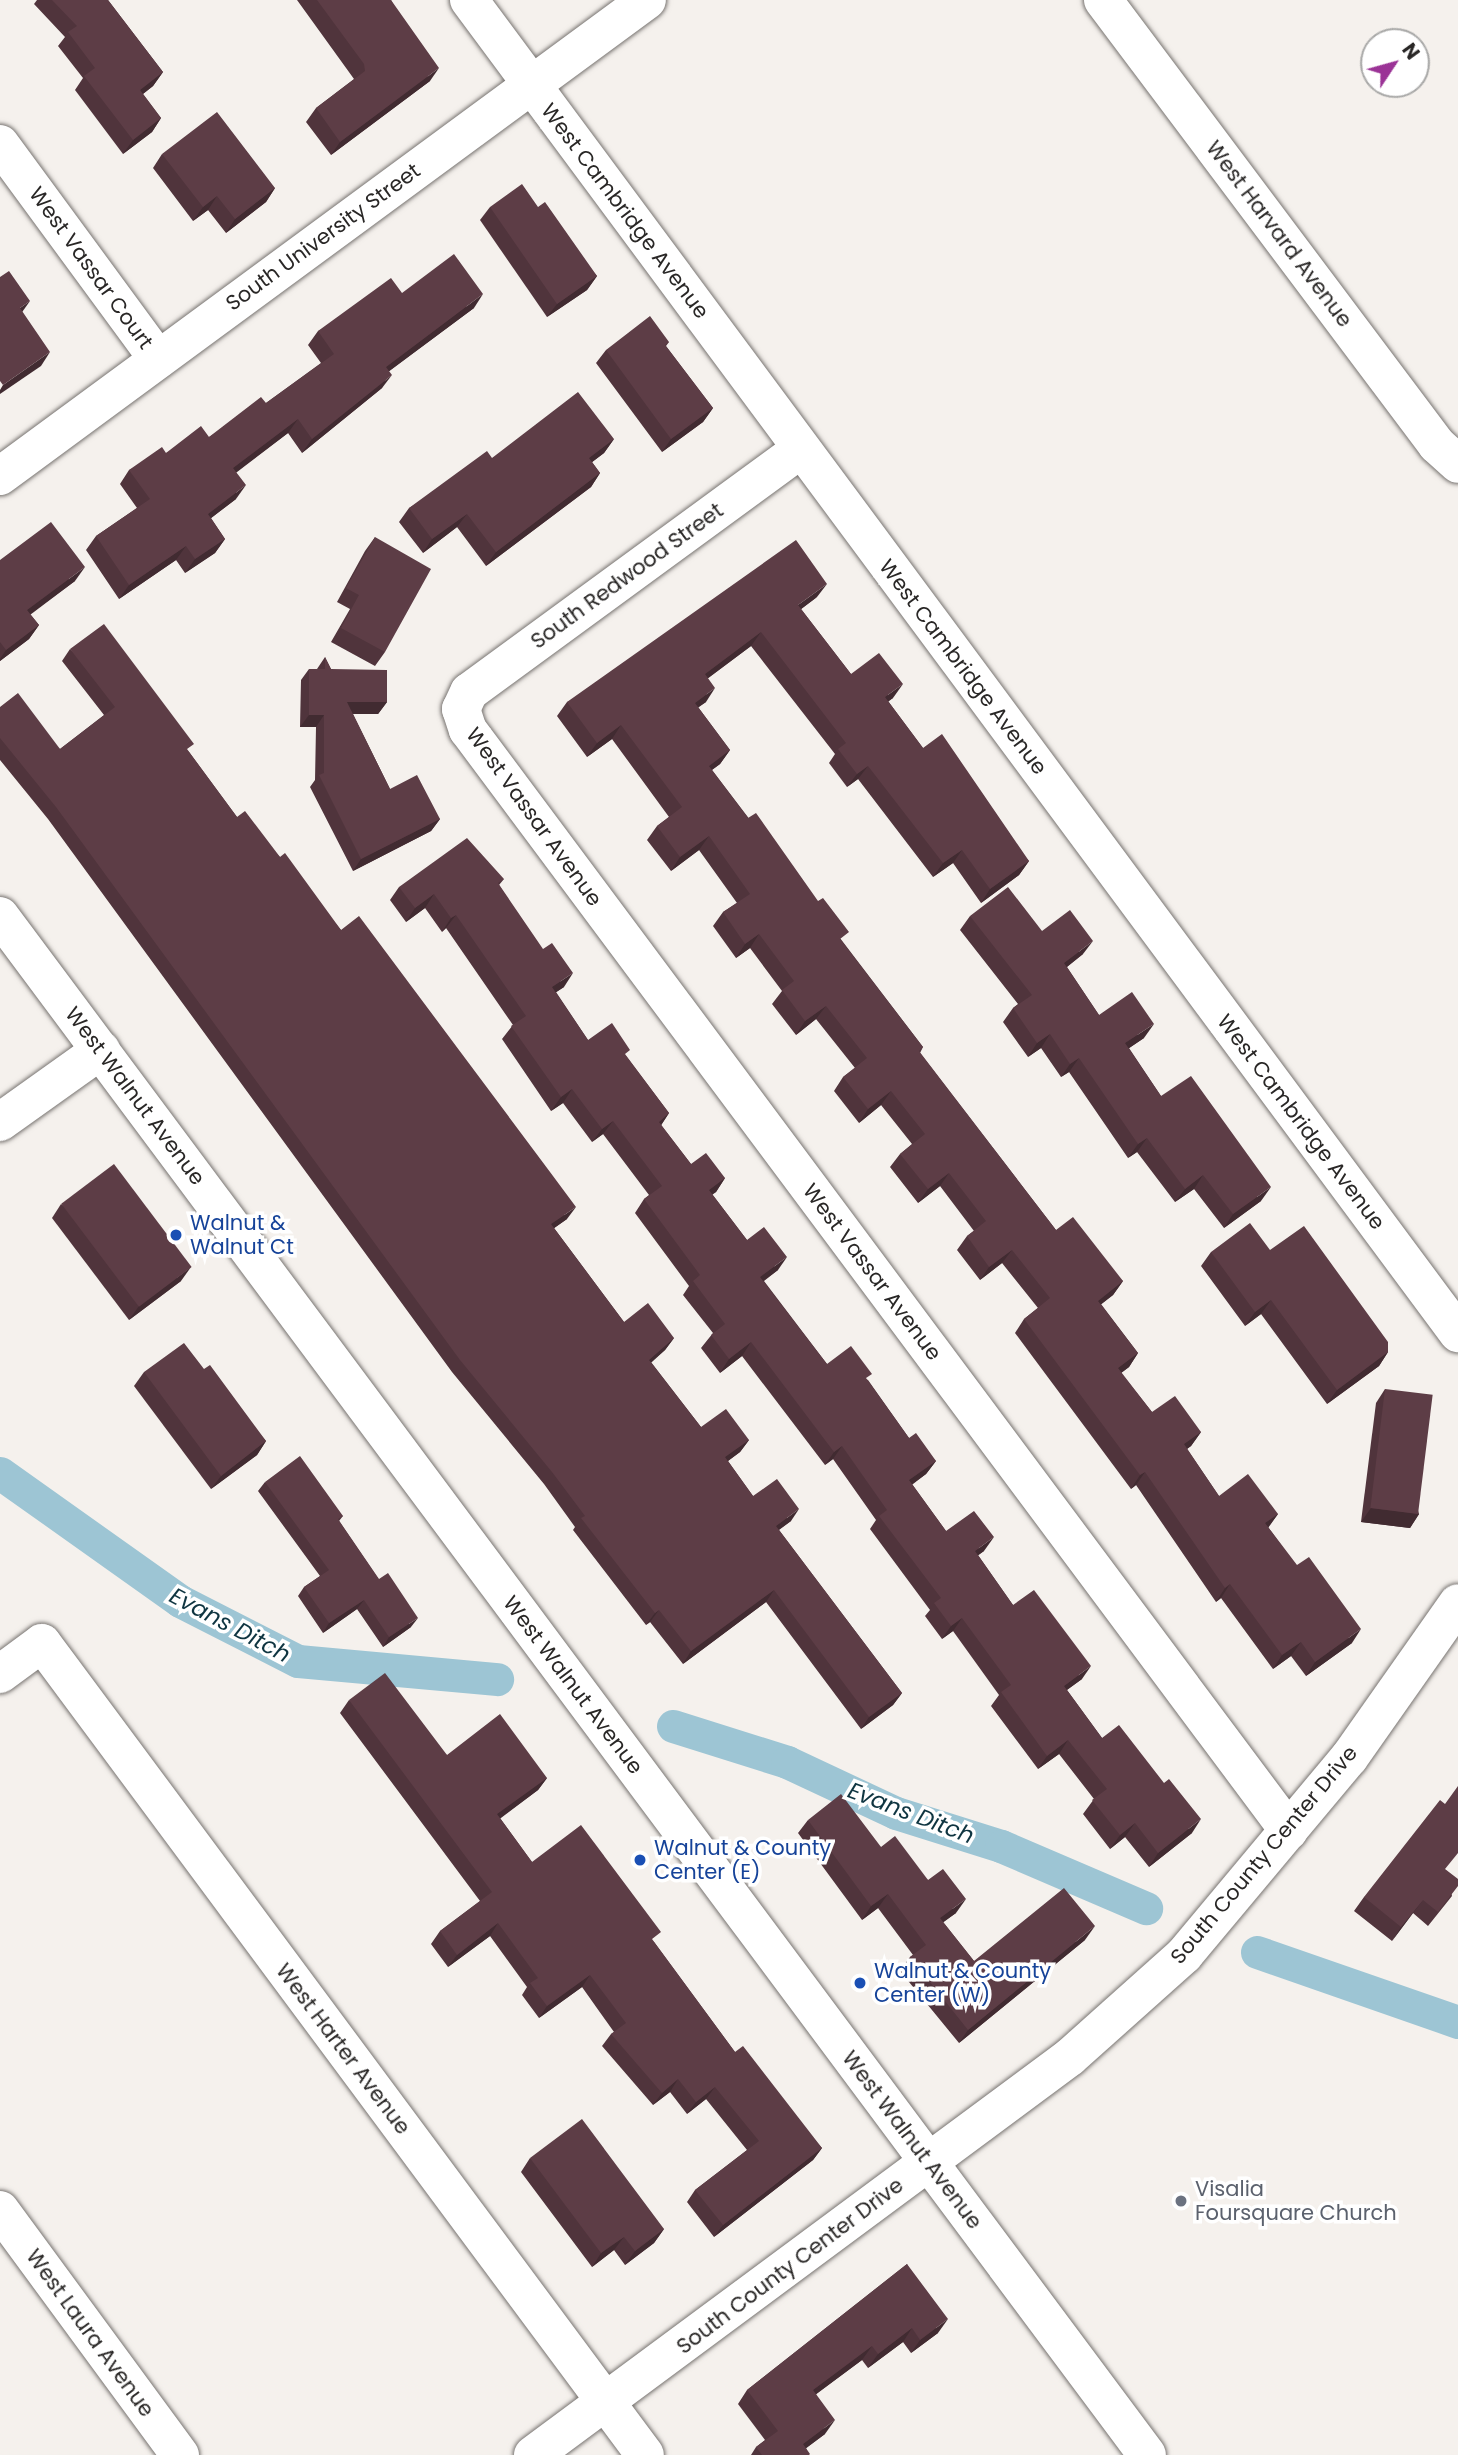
<!DOCTYPE html>
<style>
body{margin:0}
#map{position:relative;width:1458px;height:2455px;overflow:hidden;background:#f5f1ed;font-family:Poppins,sans-serif}
div>[style]{position:absolute}
[style*='--x']{left:calc(var(--x)*1px);top:calc(var(--y)*1px);width:calc(var(--w)*1px);rotate:calc(var(--a)*1deg)}
.canal>*{height:33px;margin:-16.5px;padding:0 16.5px;transform-origin:16.5px;border-radius:16.5px;background:#9dc5d4}
.roads{filter:drop-shadow(0 0 2px #777370) drop-shadow(0 0 2px #777370)}
.street>*{height:38px;margin:-19px;padding:0 19px;transform-origin:19px;border-radius:19px;background:#fff}
.secondary>*{height:38px;margin:-19px;padding:0 19px;transform-origin:19px;border-radius:19px;background:#fff}
.wall>*{inset:0;background:#50343c}
.shaded-wall>*{inset:0;background:#412b31}
.building>*{inset:0;background:#5d3d46;transform-origin:0 0}
.dots>*{width:19px;height:19px;translate:-50% -50%;box-sizing:border-box;border:4px solid #fff;border-radius:50%}
span{translate:-50% -50%;white-space:nowrap;text-align:center;line-height:1.15;-webkit-text-stroke:7px #fff;paint-order:stroke}
.street-label{font-size:21px;color:#292726}
.transit-label{font-size:21px;color:#164399}
.left{translate:0 -50%;text-align:left}
.worship-label{font-size:21px;color:#5b616d}
.water-label{font-size:23px;color:#0f3541;font-style:italic}
.north{position:absolute;left:1360px;top:28px;width:70px;height:70px;box-sizing:border-box;background:#fff;border:2px solid #a9a9a8;border-radius:50%;rotate:54deg;font-size:19px;font-weight:700;line-height:28px;text-align:center;color:#292726}
.north::after{content:'';display:block;margin:auto;width:24px;height:32px;background:#9b3396;clip-path:polygon(50% 0,100% 100%,50% 72%,0 100%)}
</style>
<div id="map">
<div class="canal">
<div style="--x:0;--y:1473;--w:221;--a:35.4"></div>
<div style="--x:180;--y:1601;--w:132;--a:27"></div>
<div style="--x:298;--y:1661;--w:200;--a:5.2"></div>
<div style="--x:673;--y:1726;--w:120;--a:17.5"></div>
<div style="--x:787;--y:1762;--w:120;--a:25.1"></div>
<div style="--x:896;--y:1813;--w:110;--a:17.4"></div>
<div style="--x:1001;--y:1846;--w:158;--a:23.2"></div>
<div style="--x:1257;--y:1952;--w:213;--a:19.2"></div>
</div>
<div class="roads">
<div class="street">
<div style="--x:469;--y:0;--w:1660;--a:53.43"></div>
<div style="--x:1103;--y:0;--w:556;--a:53.11"></div>
<div style="--x:1437;--y:445;--w:28;--a:42"></div>
<div style="--x:0;--y:144;--w:267;--a:53.7"></div>
<div style="--x:801;--y:449;--w:411;--a:143.8"></div>
<div style="--x:469;--y:692;--w:19;--a:115"></div>
<div style="--x:461;--y:709;--w:22;--a:72"></div>
<div style="--x:468;--y:730;--w:1373;--a:53.29"></div>
<div style="--x:0;--y:476;--w:803;--a:-36.34"></div>
<div style="--x:0;--y:1122;--w:124;--a:-35.5"></div>
<div style="--x:0;--y:1674;--w:52;--a:-36.4"></div>
<div style="--x:42;--y:1643;--w:1011;--a:53.4"></div>
<div style="--x:0;--y:2210;--w:304;--a:53.7"></div>
</div>
<div class="secondary">
<div style="--x:0;--y:916;--w:1919;--a:53.3"></div>
<div style="--x:533;--y:2455;--w:668;--a:-36.54"></div>
<div style="--x:1070;--y:2057;--w:153;--a:-41.8"></div>
<div style="--x:1184;--y:1955;--w:257;--a:-50.1"></div>
<div style="--x:1349;--y:1758;--w:189;--a:-54.9"></div>
</div>
</div>
<div class="wall">
<div style="clip-path:polygon(37px 0,108px 0,163px 72px,153px 86px,143px 94px,161px 118px,152px 132px,123px 154px,75px 90px,83px 78px,58px 46px,65px 37px,34px 4px)"></div>
<div style="clip-path:polygon(297px 0,391px 0,430px 81px,331px 155px,306px 122px,316px 108px,354px 79px)"></div>
<div style="clip-path:polygon(162px 154px,275px 188px,266px 202px,226px 233px,208px 210px,193px 221px,153px 168px)"></div>
<div style="clip-path:polygon(490px 207px,538px 207px,597px 276px,587px 290px,547px 317px,480px 220px)"></div>
<div style="clip-path:polygon(402px 293px,474px 308px,389px 371px,382px 388px,302px 453px,288px 433px,236px 472px,236px 499px,211px 518px,225px 539px,215px 553px,185px 573px,176px 560px,119px 599px,86px 550px,96px 536px,137px 508px,120px 484px,129px 470px,166px 453px,209px 437px,266px 403px,321px 363px,308px 345px,318px 331px)"></div>
<div style="clip-path:polygon(669px 342px,666px 346px,713px 408px,703px 422px,662px 452px,596px 363px,606px 350px)"></div>
<div style="clip-path:polygon(614px 439px,604px 453px,592px 462px,600px 473px,591px 487px,486px 566px,457px 527px,423px 553px,399px 522px,409px 508px,492px 458px)"></div>
<div style="clip-path:polygon(375px 537px,385px 652px,375px 666px,331px 642px,350px 609px,337px 602px,365px 551px)"></div>
<div style="clip-path:polygon(0 560px,75px 581px,30px 614px,39px 625px,29px 639px,0 661px)"></div>
<div style="clip-path:polygon(817px 597px,801px 609px,851px 674px,893px 698px,888px 701px,923px 748px,1029px 861px,1019px 875px,981px 903px,953px 863px,933px 877px,858px 779px,847px 787px,829px 763px,835px 754px,751px 646px,708px 678px,706px 702px,698px 707px,730px 750px,720px 764px,712px 770px,923px 1047px,920px 1053px,1056px 1230px,1123px 1281px,1113px 1295px,1101px 1304px,1138px 1353px,1129px 1367px,1121px 1373px,1152px 1412px,1201px 1432px,1191px 1446px,1187px 1449px,1219px 1496px,1278px 1514px,1268px 1527px,1352px 1643px,1306px 1676px,1291px 1656px,1273px 1669px,1221px 1598px,1216px 1602px,1136px 1485px,1131px 1489px,1015px 1333px,1024px 1319px,1038px 1308px,1002px 1263px,980px 1280px,957px 1250px,967px 1236px,974px 1231px,940px 1186px,918px 1203px,890px 1167px,900px 1154px,912px 1144px,881px 1105px,859px 1123px,834px 1091px,843px 1077px,855px 1068px,816px 1019px,796px 1035px,772px 1004px,782px 991px,750px 948px,736px 958px,713px 926px,723px 912px,737px 903px,699px 850px,671px 871px,647px 840px,657px 826px,669px 817px,612px 739px,587px 757px,557px 716px,567px 702px)"></div>
<div style="clip-path:polygon(70px 649px,189px 752px,237px 817px,280px 857px,341px 930px,567px 1219px,554px 1228px,624px 1322px,674px 1338px,665px 1350px,651px 1362px,701px 1427px,749px 1440px,740px 1452px,728px 1461px,753px 1496px,791px 1521px,779px 1530px,902px 1693px,893px 1705px,861px 1729px,766px 1602px,683px 1664px,650px 1622px,646px 1625px,573px 1530px,575px 1527px,544px 1484px,452px 1372px,48px 819px,0 760px,0 707px,60px 749px,104px 715px,62px 661px)"></div>
<div style="clip-path:polygon(325px 657px,331px 669px,387px 702px,378px 714px,353px 714px,390px 789px,440px 819px,431px 831px,353px 871px,310px 787px,315px 780px,316px 727px,300px 727px,301px 680px,309px 669px,317px 669px)"></div>
<div style="clip-path:polygon(504px 879px,499px 885px,564px 987px,556px 992px,588px 1040px,626px 1056px,669px 1113px,661px 1125px,691px 1164px,725px 1178px,716px 1192px,712px 1194px,747px 1240px,778px 1270px,764px 1281px,827px 1364px,868px 1380px,909px 1438px,936px 1461px,926px 1474px,912px 1484px,946px 1531px,984px 1551px,978px 1555px,1013px 1605px,1082px 1679px,1067px 1690px,1102px 1738px,1192px 1833px,1149px 1867px,1125px 1837px,1110px 1849px,1083px 1814px,1094px 1799px,1059px 1754px,1038px 1769px,991px 1706px,999px 1695px,953px 1631px,942px 1639px,925px 1616px,930px 1610px,870px 1529px,876px 1520px,833px 1459px,825px 1465px,742px 1356px,720px 1373px,701px 1348px,713px 1333px,683px 1295px,689px 1286px,635px 1213px,644px 1199px,649px 1195px,603px 1134px,592px 1142px,563px 1103px,551px 1111px,502px 1039px,513px 1025px,446px 928px,442px 932px,425px 908px,406px 922px,390px 900px,399px 887px)"></div>
<div style="clip-path:polygon(970px 916px,1042px 931px,1083px 954px,1067px 967px,1099px 1015px,1144px 1038px,1129px 1048px,1161px 1096px,1261px 1201px,1224px 1228px,1194px 1189px,1175px 1202px,1137px 1152px,1128px 1158px,1069px 1072px,1061px 1077px,1041px 1048px,1028px 1057px,1003px 1022px,1013px 1008px,1018px 1004px,960px 930px)"></div>
<div style="clip-path:polygon(61px 1204px,181px 1281px,129px 1320px,52px 1218px)"></div>
<div style="clip-path:polygon(1270px 1250px,1388px 1352px,1379px 1366px,1327px 1404px,1261px 1314px,1245px 1326px,1201px 1266px,1211px 1252px)"></div>
<div style="clip-path:polygon(204px 1369px,266px 1441px,257px 1455px,211px 1489px,134px 1386px,144px 1372px)"></div>
<div style="clip-path:polygon(1385px 1389px,1419px 1514px,1410px 1528px,1361px 1522px,1376px 1403px)"></div>
<div style="clip-path:polygon(265px 1482px,343px 1516px,339px 1521px,411px 1627px,383px 1647px,357px 1609px,323px 1633px,298px 1596px,304px 1587px,320px 1576px,258px 1491px)"></div>
<div style="clip-path:polygon(349px 1700px,447px 1755px,547px 1778px,538px 1790px,500px 1818px,532px 1862px,654px 1942px,735px 2052px,822px 2148px,813px 2160px,714px 2237px,687px 2202px,695px 2190px,747px 2150px,706px 2099px,687px 2114px,670px 2092px,653px 2105px,602px 2046px,611px 2034px,614px 2032px,582px 1987px,539px 2018px,522px 1995px,527px 1987px,490px 1936px,448px 1967px,431px 1944px,440px 1931px,480px 1901px,340px 1713px)"></div>
<div style="clip-path:polygon(808px 1820px,881px 1847px,928px 1880px,956px 1913px,943px 1922px,974px 1961px,1085px 1940px,959px 2043px,900px 1971px,910px 1957px,913px 1955px,878px 1908px,862px 1920px,798px 1833px)"></div>
<div style="clip-path:polygon(1446px 1870px,1452px 1896px,1428px 1926px,1413px 1913px,1392px 1941px,1354px 1911px,1364px 1897px)"></div>
<div style="clip-path:polygon(530px 2158px,664px 2229px,654px 2243px,625px 2265px,614px 2250px,592px 2267px,521px 2172px)"></div>
<div style="clip-path:polygon(907px 2264px,938px 2333px,911px 2353px,903px 2342px,868px 2368px,862px 2360px,816px 2394px,825px 2434px,806px 2448px,809px 2455px,751px 2455px,756px 2447px,765px 2440px,738px 2404px,747px 2390px)"></div>
</div>
<div class="shaded-wall">
<div style="clip-path:polygon(439px 68px,430px 81px,331px 155px,340px 142px)"></div>
<div style="clip-path:polygon(163px 72px,153px 86px,130px 104px,140px 90px)"></div>
<div style="clip-path:polygon(161px 118px,152px 132px,123px 154px,133px 140px)"></div>
<div style="clip-path:polygon(275px 188px,266px 202px,226px 233px,235px 219px)"></div>
<div style="clip-path:polygon(217px 196px,208px 210px,193px 221px,203px 207px)"></div>
<div style="clip-path:polygon(597px 276px,587px 290px,547px 317px,557px 304px)"></div>
<div style="clip-path:polygon(483px 294px,474px 308px,376px 381px,386px 367px)"></div>
<div style="clip-path:polygon(30px 301px,20px 315px,20px 308px)"></div>
<div style="clip-path:polygon(50px 352px,41px 366px,0 394px,0 390px,3px 385px)"></div>
<div style="clip-path:polygon(392px 375px,382px 388px,302px 453px,312px 439px)"></div>
<div style="clip-path:polygon(713px 408px,703px 422px,662px 452px,671px 439px)"></div>
<div style="clip-path:polygon(298px 419px,288px 433px,224px 482px,233px 468px)"></div>
<div style="clip-path:polygon(614px 439px,604px 453px,579px 472px,589px 458px)"></div>
<div style="clip-path:polygon(600px 473px,591px 487px,486px 566px,496px 552px)"></div>
<div style="clip-path:polygon(246px 485px,236px 499px,198px 528px,208px 514px)"></div>
<div style="clip-path:polygon(467px 514px,457px 527px,423px 553px,432px 539px)"></div>
<div style="clip-path:polygon(225px 539px,215px 553px,185px 573px,195px 559px)"></div>
<div style="clip-path:polygon(186px 546px,176px 560px,119px 599px,129px 585px)"></div>
<div style="clip-path:polygon(85px 567px,75px 581px,18px 624px,27px 610px)"></div>
<div style="clip-path:polygon(827px 584px,817px 597px,788px 619px,798px 605px)"></div>
<div style="clip-path:polygon(39px 625px,29px 639px,0 661px,0 659px,6px 650px)"></div>
<div style="clip-path:polygon(761px 632px,751px 646px,695px 688px,705px 674px)"></div>
<div style="clip-path:polygon(903px 684px,893px 698px,876px 711px,885px 697px)"></div>
<div style="clip-path:polygon(715px 688px,706px 702px,685px 717px,695px 703px)"></div>
<div style="clip-path:polygon(347px 702px,387px 702px,378px 714px,339px 714px)"></div>
<div style="clip-path:polygon(309px 715px,324px 715px,316px 727px,300px 727px)"></div>
<div style="clip-path:polygon(621px 725px,612px 739px,587px 757px,597px 743px)"></div>
<div style="clip-path:polygon(730px 750px,720px 764px,699px 779px,709px 766px)"></div>
<div style="clip-path:polygon(868px 766px,858px 779px,847px 787px,857px 774px)"></div>
<div style="clip-path:polygon(440px 819px,431px 831px,353px 871px,361px 859px)"></div>
<div style="clip-path:polygon(709px 836px,699px 850px,671px 871px,680px 857px)"></div>
<div style="clip-path:polygon(962px 850px,953px 863px,933px 877px,943px 863px)"></div>
<div style="clip-path:polygon(1029px 861px,1019px 875px,981px 903px,990px 889px)"></div>
<div style="clip-path:polygon(434px 894px,425px 908px,406px 922px,415px 908px)"></div>
<div style="clip-path:polygon(456px 915px,446px 928px,442px 932px,451px 918px)"></div>
<div style="clip-path:polygon(759px 934px,750px 948px,736px 958px,745px 944px)"></div>
<div style="clip-path:polygon(1093px 941px,1083px 954px,1054px 977px,1064px 963px)"></div>
<div style="clip-path:polygon(573px 973px,564px 987px,543px 1001px,552px 987px)"></div>
<div style="clip-path:polygon(826px 1006px,816px 1019px,796px 1035px,805px 1021px)"></div>
<div style="clip-path:polygon(1154px 1024px,1144px 1038px,1116px 1057px,1125px 1043px)"></div>
<div style="clip-path:polygon(1050px 1034px,1041px 1048px,1028px 1057px,1037px 1043px)"></div>
<div style="clip-path:polygon(1079px 1058px,1069px 1072px,1061px 1077px,1070px 1064px)"></div>
<div style="clip-path:polygon(572px 1089px,563px 1103px,551px 1111px,561px 1097px)"></div>
<div style="clip-path:polygon(891px 1091px,881px 1105px,859px 1123px,868px 1109px)"></div>
<div style="clip-path:polygon(669px 1113px,660px 1127px,659px 1122px)"></div>
<div style="clip-path:polygon(613px 1121px,603px 1134px,592px 1142px,602px 1129px)"></div>
<div style="clip-path:polygon(1147px 1138px,1137px 1152px,1128px 1158px,1138px 1144px)"></div>
<div style="clip-path:polygon(949px 1173px,940px 1186px,918px 1203px,928px 1189px)"></div>
<div style="clip-path:polygon(1203px 1175px,1194px 1189px,1175px 1202px,1185px 1189px)"></div>
<div style="clip-path:polygon(725px 1178px,716px 1192px,700px 1204px,709px 1190px)"></div>
<div style="clip-path:polygon(1271px 1187px,1261px 1201px,1224px 1228px,1233px 1214px)"></div>
<div style="clip-path:polygon(576px 1207px,567px 1219px,543px 1236px,551px 1224px)"></div>
<div style="clip-path:polygon(1012px 1250px,1002px 1263px,980px 1280px,989px 1267px)"></div>
<div style="clip-path:polygon(787px 1257px,778px 1270px,751px 1290px,760px 1277px)"></div>
<div style="clip-path:polygon(191px 1267px,181px 1281px,129px 1320px,139px 1306px)"></div>
<div style="clip-path:polygon(1123px 1281px,1113px 1295px,1089px 1314px,1098px 1301px)"></div>
<div style="clip-path:polygon(1271px 1300px,1261px 1314px,1245px 1326px,1255px 1312px)"></div>
<div style="clip-path:polygon(674px 1338px,665px 1350px,641px 1372px,649px 1360px)"></div>
<div style="clip-path:polygon(751px 1342px,742px 1356px,720px 1373px,729px 1359px)"></div>
<div style="clip-path:polygon(1388px 1352px,1379px 1366px,1327px 1404px,1337px 1390px)"></div>
<div style="clip-path:polygon(1138px 1353px,1129px 1367px,1109px 1382px,1118px 1368px)"></div>
<div style="clip-path:polygon(1201px 1432px,1191px 1446px,1174px 1458px,1184px 1444px)"></div>
<div style="clip-path:polygon(749px 1440px,740px 1452px,717px 1469px,725px 1457px)"></div>
<div style="clip-path:polygon(266px 1441px,257px 1455px,211px 1489px,221px 1476px)"></div>
<div style="clip-path:polygon(842px 1446px,833px 1459px,825px 1465px,834px 1452px)"></div>
<div style="clip-path:polygon(936px 1461px,926px 1474px,900px 1494px,909px 1480px)"></div>
<div style="clip-path:polygon(1145px 1472px,1136px 1485px,1131px 1489px,1140px 1475px)"></div>
<div style="clip-path:polygon(1371px 1508px,1419px 1514px,1410px 1528px,1361px 1522px)"></div>
<div style="clip-path:polygon(799px 1509px,791px 1521px,767px 1538px,776px 1526px)"></div>
<div style="clip-path:polygon(1278px 1514px,1268px 1528px,1265px 1523px)"></div>
<div style="clip-path:polygon(994px 1537px,984px 1551px,965px 1565px,975px 1551px)"></div>
<div style="clip-path:polygon(1230px 1584px,1221px 1598px,1216px 1602px,1225px 1588px)"></div>
<div style="clip-path:polygon(774px 1590px,766px 1602px,683px 1664px,691px 1651px)"></div>
<div style="clip-path:polygon(364px 1600px,357px 1609px,323px 1633px,329px 1623px)"></div>
<div style="clip-path:polygon(659px 1610px,650px 1622px,646px 1625px,655px 1613px)"></div>
<div style="clip-path:polygon(418px 1618px,411px 1627px,383px 1647px,389px 1637px)"></div>
<div style="clip-path:polygon(962px 1618px,953px 1631px,942px 1639px,951px 1626px)"></div>
<div style="clip-path:polygon(1361px 1629px,1352px 1643px,1306px 1676px,1315px 1662px)"></div>
<div style="clip-path:polygon(1301px 1642px,1291px 1656px,1273px 1669px,1282px 1655px)"></div>
<div style="clip-path:polygon(1091px 1666px,1082px 1679px,1054px 1699px,1064px 1686px)"></div>
<div style="clip-path:polygon(902px 1693px,893px 1705px,861px 1729px,869px 1717px)"></div>
<div style="clip-path:polygon(1068px 1740px,1059px 1754px,1038px 1769px,1047px 1756px)"></div>
<div style="clip-path:polygon(547px 1778px,538px 1790px,489px 1827px,497px 1814px)"></div>
<div style="clip-path:polygon(1201px 1819px,1192px 1833px,1149px 1867px,1158px 1853px)"></div>
<div style="clip-path:polygon(1135px 1823px,1125px 1837px,1110px 1849px,1120px 1835px)"></div>
<div style="clip-path:polygon(888px 1894px,878px 1908px,862px 1920px,871px 1906px)"></div>
<div style="clip-path:polygon(966px 1899px,956px 1913px,930px 1932px,940px 1918px)"></div>
<div style="clip-path:polygon(1423px 1900px,1413px 1913px,1392px 1941px,1401px 1927px)"></div>
<div style="clip-path:polygon(498px 1923px,490px 1936px,448px 1967px,457px 1955px)"></div>
<div style="clip-path:polygon(1095px 1926px,1085px 1940px,959px 2043px,968px 2030px)"></div>
<div style="clip-path:polygon(590px 1975px,582px 1987px,539px 2018px,547px 2006px)"></div>
<div style="clip-path:polygon(678px 2079px,670px 2092px,653px 2105px,662px 2093px)"></div>
<div style="clip-path:polygon(715px 2087px,706px 2099px,687px 2114px,696px 2102px)"></div>
<div style="clip-path:polygon(822px 2148px,813px 2160px,714px 2237px,723px 2225px)"></div>
<div style="clip-path:polygon(664px 2229px,654px 2243px,625px 2265px,635px 2251px)"></div>
<div style="clip-path:polygon(624px 2237px,614px 2250px,592px 2267px,601px 2253px)"></div>
<div style="clip-path:polygon(948px 2319px,938px 2333px,911px 2353px,920px 2340px)"></div>
<div style="clip-path:polygon(912px 2328px,903px 2342px,868px 2368px,878px 2354px)"></div>
<div style="clip-path:polygon(872px 2346px,862px 2360px,803px 2404px,813px 2390px)"></div>
<div style="clip-path:polygon(835px 2420px,825px 2434px,797px 2455px,803px 2444px)"></div>
</div>
<div class="building">
<div style="clip-path:polygon(52px 0,108px 0,163px 72px,140px 90px,161px 118px,133px 140px,84px 76px,95px 68px,68px 32px,77px 26px)"></div>
<div style="clip-path:polygon(317px 0,391px 0,439px 68px,340px 142px,316px 108px,365px 71px,364px 64px)"></div>
<div style="clip-path:polygon(217px 112px,275px 188px,235px 219px,217px 196px,203px 207px,162px 154px)"></div>
<div style="clip-path:polygon(522px 184px,538px 207px,545px 202px,597px 276px,557px 304px,490px 207px)"></div>
<div style="clip-path:polygon(454px 254px,483px 294px,386px 367px,392px 375px,312px 439px,298px 419px,233px 468px,246px 485px,208px 514px,225px 539px,195px 559px,186px 546px,129px 585px,96px 536px,150px 499px,129px 470px,162px 447px,166px 453px,201px 426px,209px 437px,261px 397px,266px 403px,334px 354px,318px 331px,391px 278px,402px 293px)"></div>
<div style="clip-path:polygon(9px 271px,30px 301px,20px 308px,50px 352px,3px 385px,0 381px,0 277px)"></div>
<div style="clip-path:polygon(650px 316px,669px 342px,665px 345px,713px 408px,671px 439px,606px 350px)"></div>
<div style="clip-path:polygon(578px 392px,614px 439px,589px 458px,600px 473px,496px 552px,467px 514px,432px 539px,409px 508px,487px 451px,492px 458px)"></div>
<div style="clip-path:polygon(51px 522px,85px 567px,27px 610px,39px 625px,6px 650px,0 642px,0 560px)"></div>
<div style="clip-path:polygon(375px 537px,431px 569px,385px 652px,341px 628px,359px 595px,346px 588px)"></div>
<div style="clip-path:polygon(796px 540px,827px 584px,798px 605px,851px 674px,879px 653px,903px 684px,885px 697px,923px 748px,942px 734px,1029px 861px,990px 889px,962px 850px,943px 863px,868px 766px,857px 774px,838px 749px,846px 743px,761px 632px,705px 674px,715px 688px,695px 703px,730px 750px,709px 766px,748px 818px,756px 813px,818px 901px,823px 898px,849px 932px,840px 939px,923px 1047px,919px 1051px,1056px 1230px,1073px 1217px,1123px 1281px,1098px 1301px,1138px 1353px,1118px 1368px,1152px 1412px,1175px 1396px,1201px 1432px,1184px 1444px,1219px 1496px,1248px 1474px,1278px 1514px,1265px 1523px,1297px 1565px,1309px 1557px,1361px 1629px,1315px 1662px,1301px 1642px,1282px 1655px,1230px 1584px,1225px 1588px,1145px 1472px,1140px 1475px,1024px 1319px,1050px 1298px,1012px 1250px,989px 1267px,967px 1236px,986px 1221px,949px 1173px,928px 1189px,900px 1154px,925px 1134px,891px 1091px,868px 1109px,843px 1077px,867px 1058px,826px 1006px,805px 1021px,782px 990px,794px 981px,759px 934px,745px 944px,723px 912px,750px 894px,709px 836px,680px 857px,657px 826px,682px 807px,621px 725px,597px 743px,567px 702px)"></div>
<div style="clip-path:polygon(104px 624px,194px 744px,187px 749px,237px 817px,245px 811px,280px 857px,285px 853px,341px 930px,359px 916px,553px 1176px,576px 1207px,551px 1224px,624px 1322px,648px 1303px,674px 1338px,649px 1360px,701px 1427px,726px 1409px,749px 1440px,725px 1457px,753px 1496px,777px 1479px,799px 1509px,776px 1526px,902px 1693px,869px 1717px,774px 1590px,691px 1651px,659px 1610px,655px 1613px,581px 1518px,585px 1516px,552px 1472px,460px 1360px,56px 807px,0 738px,0 707px,18px 693px,60px 749px,115px 707px,70px 649px)"></div>
<div style="clip-path:polygon(325px 657px,331px 669px,387px 670px,387px 702px,347px 702px,390px 789px,417px 775px,440px 819px,361px 859px,319px 775px,324px 773px,324px 715px,309px 715px,309px 669px,325px 669px)"></div>
<div style="clip-path:polygon(467px 838px,504px 879px,498px 883px,543px 949px,552px 943px,573px 973px,552px 987px,588px 1040px,612px 1023px,630px 1050px,625px 1054px,669px 1113px,659px 1122px,691px 1164px,706px 1153px,725px 1178px,709px 1190px,747px 1240px,764px 1227px,787px 1257px,760px 1277px,803px 1333px,827px 1364px,851px 1346px,872px 1374px,866px 1378px,909px 1438px,916px 1433px,936px 1461px,909px 1480px,946px 1531px,974px 1511px,994px 1537px,975px 1551px,1013px 1605px,1034px 1590px,1091px 1666px,1064px 1686px,1102px 1738px,1119px 1725px,1164px 1783px,1169px 1779px,1201px 1819px,1158px 1853px,1135px 1823px,1120px 1835px,1092px 1800px,1107px 1789px,1068px 1740px,1047px 1756px,1001px 1692px,1011px 1685px,962px 1618px,951px 1626px,934px 1603px,941px 1598px,879px 1516px,887px 1510px,842px 1446px,834px 1452px,751px 1342px,729px 1359px,711px 1335px,725px 1324px,693px 1281px,700px 1275px,644px 1199px,662px 1186px,613px 1121px,602px 1129px,572px 1089px,561px 1097px,511px 1026px,526px 1016px,456px 915px,451px 918px,434px 894px,415px 908px,399px 887px)"></div>
<div style="clip-path:polygon(1008px 887px,1042px 931px,1070px 910px,1093px 941px,1064px 963px,1099px 1015px,1132px 992px,1154px 1024px,1125px 1043px,1161px 1096px,1191px 1076px,1271px 1187px,1233px 1214px,1203px 1175px,1185px 1189px,1147px 1138px,1138px 1144px,1079px 1058px,1070px 1064px,1050px 1034px,1037px 1043px,1013px 1008px,1032px 995px,970px 916px)"></div>
<div style="left:114px;top:1164px;width:129px;height:66px;rotate:53deg"></div>
<div style="clip-path:polygon(1250px 1223px,1270px 1250px,1304px 1226px,1388px 1342px,1388px 1352px,1337px 1390px,1271px 1300px,1255px 1312px,1211px 1252px)"></div>
<div style="clip-path:polygon(184px 1343px,204px 1369px,210px 1365px,266px 1441px,221px 1476px,144px 1372px)"></div>
<div style="left:1385px;top:1389px;width:48px;height:120px;rotate:7deg"></div>
<div style="clip-path:polygon(300px 1456px,343px 1516px,338px 1519px,379px 1579px,388px 1573px,418px 1618px,389px 1637px,364px 1600px,329px 1623px,304px 1587px,329px 1570px,265px 1482px)"></div>
<div style="clip-path:polygon(385px 1673px,447px 1755px,500px 1714px,547px 1778px,497px 1814px,532px 1862px,581px 1825px,661px 1932px,652px 1939px,735px 2052px,743px 2046px,822px 2148px,723px 2225px,695px 2190px,759px 2141px,715px 2087px,696px 2102px,678px 2079px,662px 2093px,611px 2034px,626px 2023px,590px 1975px,547px 2006px,530px 1983px,538px 1978px,498px 1923px,457px 1955px,440px 1931px,492px 1892px,349px 1700px)"></div>
<div style="clip-path:polygon(1458px 1786px,1458px 1853px,1445px 1869px,1458px 1879px,1458px 1886px,1438px 1912px,1423px 1900px,1401px 1927px,1364px 1897px,1440px 1800px,1445px 1804px)"></div>
<div style="clip-path:polygon(841px 1794px,881px 1847px,895px 1836px,928px 1880px,943px 1869px,966px 1899px,940px 1918px,974px 1961px,1064px 1888px,1095px 1926px,968px 2030px,910px 1957px,926px 1945px,888px 1894px,871px 1906px,808px 1820px)"></div>
<div style="clip-path:polygon(582px 2119px,664px 2229px,635px 2251px,624px 2237px,601px 2253px,530px 2158px)"></div>
<div style="clip-path:polygon(907px 2264px,948px 2319px,920px 2340px,912px 2328px,878px 2354px,872px 2346px,813px 2390px,835px 2420px,803px 2444px,810px 2454px,809px 2455px,762px 2455px,756px 2447px,778px 2431px,747px 2390px)"></div>
</div>
<div class="dots">
<div style="left:176px;top:1235px;background:#1a4fb4"></div>
<div style="left:640px;top:1860px;background:#1a4fb4"></div>
<div style="left:860px;top:1983px;background:#1a4fb4"></div>
<div style="left:1181px;top:2201px;background:#6b7280"></div>
</div>
<div class="street-label">
<span style="left:625px;top:211px;rotate:53deg">West Cambridge Avenue</span>
<span style="left:1279px;top:234px;rotate:53deg">West Harvard Avenue</span>
<span style="left:323px;top:237px;rotate:-36deg">South University Street</span>
<span style="left:91px;top:268px;rotate:54deg">West Vassar Court</span>
<span style="left:627px;top:576px;rotate:-36deg">South Redwood Street</span>
<span style="left:963px;top:667px;rotate:53deg">West Cambridge Avenue</span>
<span style="left:534px;top:817px;rotate:54deg">West Vassar Avenue</span>
<span style="left:135px;top:1096px;rotate:53deg">West Walnut Avenue</span>
<span style="left:1301px;top:1122px;rotate:53deg">West Cambridge Avenue</span>
<span style="left:872px;top:1272px;rotate:53deg">West Vassar Avenue</span>
<span style="left:573px;top:1685px;rotate:53deg">West Walnut Avenue</span>
<span style="left:1264px;top:1855px;rotate:-50deg">South County Center Drive</span>
<span style="left:343px;top:2049px;rotate:53deg">West Harter Avenue</span>
<span style="left:912px;top:2140px;rotate:53deg">West Walnut Avenue</span>
<span style="left:790px;top:2266px;rotate:-37deg">South County Center Drive</span>
<span style="left:90px;top:2333px;rotate:54deg">West Laura Avenue</span>
</div>
<div class="transit-label">
<span class="left" style="left:190px;top:1235px">Walnut &amp;<br>Walnut Ct</span>
<span class="left" style="left:654px;top:1860px">Walnut &amp; County<br>Center (E)</span>
<span class="left" style="left:874px;top:1983px">Walnut &amp; County<br>Center (W)</span>
</div>
<div class="worship-label">
<span class="left" style="left:1195px;top:2201px">Visalia<br>Foursquare Church</span>
</div>
<div class="water-label">
<span style="left:230px;top:1625px;rotate:28deg">Evans Ditch</span>
<span style="left:911px;top:1813px;rotate:21deg">Evans Ditch</span>
</div>
<div class="north">N</div>
</div>
